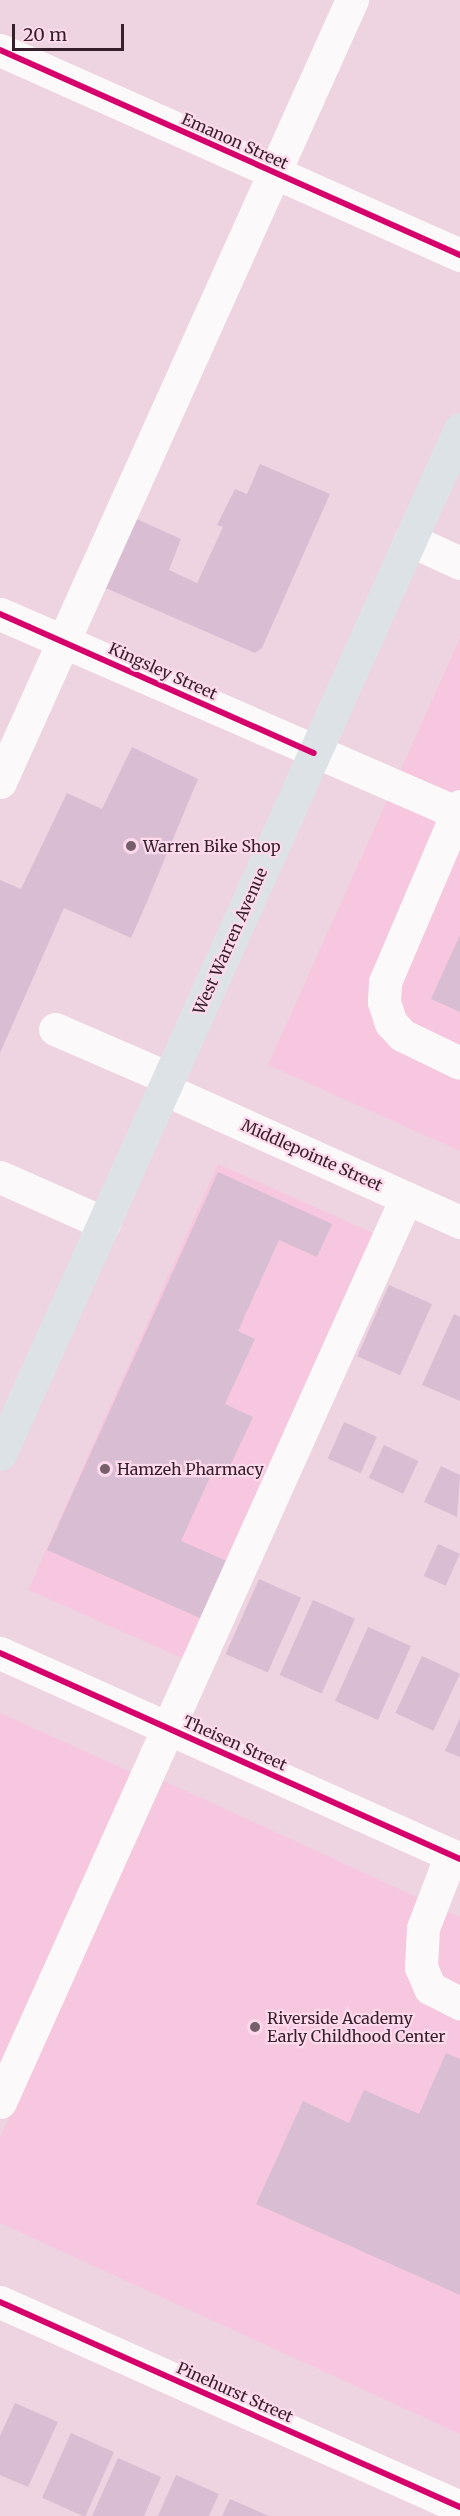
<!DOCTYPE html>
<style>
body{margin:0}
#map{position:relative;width:460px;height:2516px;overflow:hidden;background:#eed4e1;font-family:Merriweather,serif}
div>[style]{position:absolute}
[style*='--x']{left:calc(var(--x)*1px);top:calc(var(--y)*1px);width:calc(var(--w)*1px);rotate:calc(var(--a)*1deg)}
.built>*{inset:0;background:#f6c7df;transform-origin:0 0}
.building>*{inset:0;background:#d9bdd3;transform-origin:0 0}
.minor>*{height:33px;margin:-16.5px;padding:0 16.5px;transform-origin:16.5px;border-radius:16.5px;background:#fcf9fa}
.major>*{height:33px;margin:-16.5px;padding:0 16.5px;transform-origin:16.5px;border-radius:16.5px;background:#dde2e7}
.cycleway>*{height:6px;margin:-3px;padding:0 3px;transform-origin:3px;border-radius:3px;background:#d6006c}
.dots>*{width:16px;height:16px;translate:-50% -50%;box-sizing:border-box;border:3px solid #fedaec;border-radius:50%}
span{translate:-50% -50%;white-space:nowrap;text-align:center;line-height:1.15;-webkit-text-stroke:4.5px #fedaec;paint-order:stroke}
.street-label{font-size:16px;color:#351f2b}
.poi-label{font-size:16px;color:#351f2b}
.left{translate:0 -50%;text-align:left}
.scale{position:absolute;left:12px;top:24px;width:112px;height:27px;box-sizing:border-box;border:3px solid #351f2b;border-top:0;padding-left:8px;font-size:18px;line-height:21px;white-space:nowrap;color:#351f2b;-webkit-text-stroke:4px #fedaec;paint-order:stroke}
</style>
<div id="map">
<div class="built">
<div style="clip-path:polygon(460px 638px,460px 1151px,268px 1065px)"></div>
<div style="left:218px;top:1164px;width:177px;height:466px;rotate:24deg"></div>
<div style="clip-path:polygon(0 1713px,135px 1774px,0 2070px)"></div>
<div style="clip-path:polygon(164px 1781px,460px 1917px,460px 2434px,0 2223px,0 2137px)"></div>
</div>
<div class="building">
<div style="clip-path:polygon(260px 464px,330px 494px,262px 648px,255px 653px,101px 586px,132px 517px,181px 539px,169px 570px,197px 583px,223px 527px,217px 525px,235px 489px,247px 494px)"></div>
<div style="clip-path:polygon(132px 747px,198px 779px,146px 904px,131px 938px,64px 908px,0 1053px,0 880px,21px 889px,67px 793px,102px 809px)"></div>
<div style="clip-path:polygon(460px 935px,460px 1012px,431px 999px)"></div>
<div style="clip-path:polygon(218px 1172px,332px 1224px,317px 1257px,279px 1240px,238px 1331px,255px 1339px,225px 1404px,253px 1417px,224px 1479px,211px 1475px,181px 1541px,227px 1561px,202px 1619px,47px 1550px)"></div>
<div style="left:389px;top:1285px;width:47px;height:78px;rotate:24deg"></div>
<div style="clip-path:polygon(454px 1314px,460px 1317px,460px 1401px,422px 1385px)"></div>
<div style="left:344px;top:1422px;width:36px;height:40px;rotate:24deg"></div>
<div style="left:384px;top:1445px;width:38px;height:36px;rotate:25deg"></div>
<div style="clip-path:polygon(441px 1466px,460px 1475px,457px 1517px,424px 1502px)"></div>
<div style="left:438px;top:1544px;width:24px;height:35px;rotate:24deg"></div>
<div style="left:259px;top:1579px;width:46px;height:82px;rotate:24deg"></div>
<div style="left:313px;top:1600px;width:46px;height:82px;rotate:24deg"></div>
<div style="left:368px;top:1627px;width:47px;height:81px;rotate:24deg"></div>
<div style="left:422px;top:1656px;width:42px;height:63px;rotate:25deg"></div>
<div style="clip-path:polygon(460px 1718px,460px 1757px,445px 1751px)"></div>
<div style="clip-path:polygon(446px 2053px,460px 2059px,460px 2295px,256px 2204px,303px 2101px,349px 2123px,364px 2090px,419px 2114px)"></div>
<div style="clip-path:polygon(15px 2403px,58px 2422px,28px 2487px,0 2475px,0 2436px)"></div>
<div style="left:71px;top:2433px;width:47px;height:71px;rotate:24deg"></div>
<div style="clip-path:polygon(118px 2458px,161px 2477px,144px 2516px,92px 2516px)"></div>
<div style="clip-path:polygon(176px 2475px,219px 2494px,209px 2516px,158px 2516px)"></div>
<div style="clip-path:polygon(230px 2499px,269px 2516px,222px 2516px)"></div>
</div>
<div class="minor">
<div style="--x:0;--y:50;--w:504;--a:24.02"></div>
<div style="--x:410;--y:540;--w:55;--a:24.7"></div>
<div style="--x:0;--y:614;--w:498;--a:23.5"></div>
<div style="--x:0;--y:782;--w:858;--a:-65.77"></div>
<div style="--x:460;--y:806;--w:191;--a:113.1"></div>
<div style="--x:385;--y:982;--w:20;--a:93"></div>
<div style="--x:384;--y:1002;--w:22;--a:72"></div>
<div style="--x:391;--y:1023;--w:16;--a:47"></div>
<div style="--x:402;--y:1035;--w:64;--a:25.8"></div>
<div style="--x:55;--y:1029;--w:123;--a:23.4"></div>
<div style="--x:164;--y:1089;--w:325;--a:24.2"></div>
<div style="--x:0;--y:1177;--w:114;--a:23.9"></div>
<div style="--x:0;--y:1653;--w:504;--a:24.12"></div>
<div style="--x:451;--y:1855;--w:78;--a:111"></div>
<div style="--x:423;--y:1928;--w:39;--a:93"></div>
<div style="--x:421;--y:1967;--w:23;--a:67"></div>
<div style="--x:430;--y:1988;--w:34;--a:27"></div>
<div style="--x:0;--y:2102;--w:991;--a:-65.81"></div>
<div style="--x:0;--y:2302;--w:504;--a:24.02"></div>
</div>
<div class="major">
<div style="--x:0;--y:1454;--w:1123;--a:-65.83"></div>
</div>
<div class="cycleway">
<div style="--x:0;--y:50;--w:504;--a:24.02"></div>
<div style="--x:0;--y:614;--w:343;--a:23.9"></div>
<div style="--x:0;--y:1653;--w:504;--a:24.12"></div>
<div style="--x:0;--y:2302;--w:504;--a:24.02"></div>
</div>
<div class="dots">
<div style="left:131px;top:846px;background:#765e6b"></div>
<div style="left:105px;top:1469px;background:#765e6b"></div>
<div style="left:255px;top:2027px;background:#765e6b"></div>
</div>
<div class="street-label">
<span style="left:235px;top:141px;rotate:24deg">Emanon Street</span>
<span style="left:163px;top:671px;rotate:24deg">Kingsley Street</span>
<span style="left:230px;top:941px;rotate:-66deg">West Warren Avenue</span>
<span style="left:312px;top:1155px;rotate:24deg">Middlepointe Street</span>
<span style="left:235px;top:1743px;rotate:24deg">Theisen Street</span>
<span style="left:235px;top:2392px;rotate:24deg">Pinehurst Street</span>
</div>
<div class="poi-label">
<span class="left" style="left:143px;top:846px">Warren Bike Shop</span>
<span class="left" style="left:117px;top:1469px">Hamzeh Pharmacy</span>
<span class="left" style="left:267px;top:2027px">Riverside Academy<br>Early Childhood Center</span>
</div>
<div class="scale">20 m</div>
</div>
